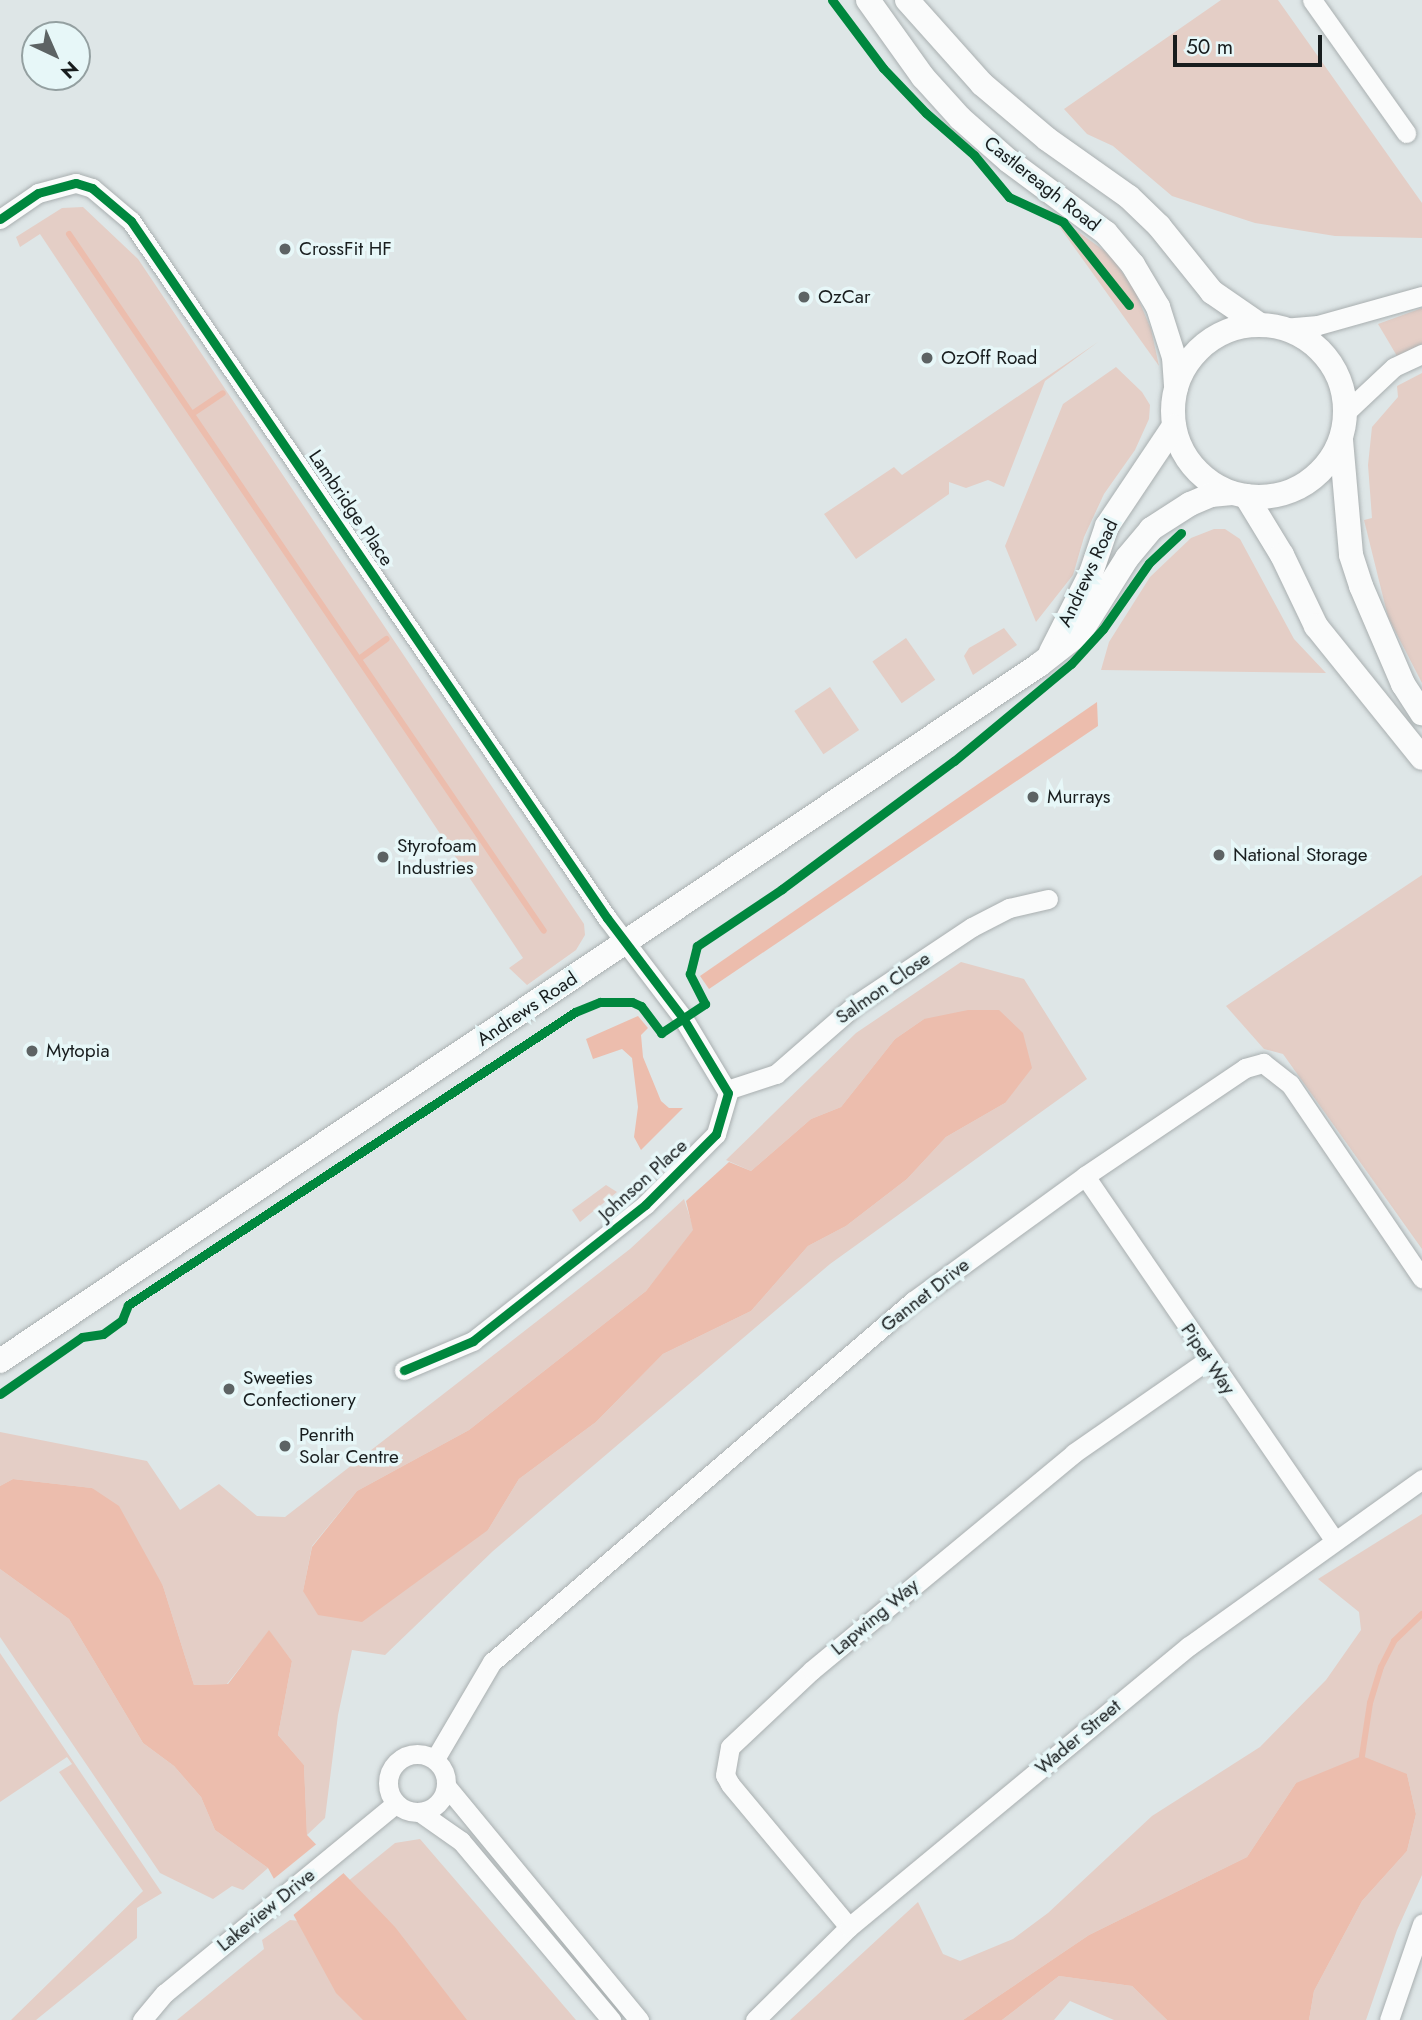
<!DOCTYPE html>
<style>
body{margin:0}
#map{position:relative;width:1422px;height:2020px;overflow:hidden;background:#dee6e7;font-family:Jost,sans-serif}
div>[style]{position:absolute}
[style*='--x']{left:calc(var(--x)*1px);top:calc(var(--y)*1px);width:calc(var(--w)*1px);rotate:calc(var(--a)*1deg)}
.green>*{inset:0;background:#e4cec6;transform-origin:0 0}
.water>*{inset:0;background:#ecbdad}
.pier>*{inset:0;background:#dee6e7}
.stream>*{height:6px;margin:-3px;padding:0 3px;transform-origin:3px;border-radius:3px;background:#ecbdad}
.roads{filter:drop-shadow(0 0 2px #a9afb0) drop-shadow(0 0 2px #a9afb0)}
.minor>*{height:19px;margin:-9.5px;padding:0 9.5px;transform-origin:9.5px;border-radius:9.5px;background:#fafbfb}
.minor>.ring{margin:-9.5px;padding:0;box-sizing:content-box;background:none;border:19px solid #fafbfb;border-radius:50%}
.major>*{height:24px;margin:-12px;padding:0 12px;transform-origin:12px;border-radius:12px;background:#fafbfb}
.major>.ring{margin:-12px;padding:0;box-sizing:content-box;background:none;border:24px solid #fafbfb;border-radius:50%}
.cycleway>*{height:9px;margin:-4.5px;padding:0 4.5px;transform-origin:4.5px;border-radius:4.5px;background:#00873e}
.dots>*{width:19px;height:19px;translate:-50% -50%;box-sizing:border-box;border:4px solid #e7f7f8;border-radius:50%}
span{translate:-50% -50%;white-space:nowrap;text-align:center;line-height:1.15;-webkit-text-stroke:7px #e7f7f8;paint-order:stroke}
.street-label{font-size:19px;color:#181d1e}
.poi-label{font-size:19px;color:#181d1e}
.left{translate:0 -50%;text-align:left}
.north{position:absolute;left:21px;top:21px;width:70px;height:70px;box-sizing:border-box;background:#e7f7f8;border:2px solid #94a0a1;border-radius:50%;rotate:136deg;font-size:19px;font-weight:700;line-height:28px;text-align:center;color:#181d1e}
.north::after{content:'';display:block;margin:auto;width:24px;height:32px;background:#5d6364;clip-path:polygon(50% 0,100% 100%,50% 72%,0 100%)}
.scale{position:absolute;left:1173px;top:35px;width:149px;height:32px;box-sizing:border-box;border:4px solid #181d1e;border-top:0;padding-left:9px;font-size:21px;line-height:24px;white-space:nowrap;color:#181d1e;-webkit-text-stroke:5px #e7f7f8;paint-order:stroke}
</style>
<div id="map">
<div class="green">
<div style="clip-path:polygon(1221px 0,1278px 0,1422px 203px,1422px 238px,1335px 236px,1255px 223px,1172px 196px,1113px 146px,1087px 134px,1064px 109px)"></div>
<div style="clip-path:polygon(83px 207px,138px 259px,584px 924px,585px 935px,576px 950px,527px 985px,509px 968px,523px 958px,40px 234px,20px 247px,16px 237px,62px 208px)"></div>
<div style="clip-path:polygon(1046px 208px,1110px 255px,1134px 289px,1151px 329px,1159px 366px)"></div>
<div style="clip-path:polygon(1422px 308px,1422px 344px,1397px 356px,1378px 324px)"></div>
<div style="clip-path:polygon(1098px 342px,1045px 381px,1004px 487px,988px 480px,966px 488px,949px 482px,949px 494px,856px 559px,824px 514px,894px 467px,902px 475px)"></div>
<div style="clip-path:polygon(1116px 367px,1142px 392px,1150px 405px,1149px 419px,1135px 450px,1104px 494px,1084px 537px,1073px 575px,1036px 622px,1005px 546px,1063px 404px)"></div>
<div style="clip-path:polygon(1422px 373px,1422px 683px,1388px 617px,1364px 520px,1372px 518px,1368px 465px,1372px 427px,1398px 397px,1397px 386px)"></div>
<div style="clip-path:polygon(1214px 529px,1225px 529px,1240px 539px,1294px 639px,1326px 673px,1101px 670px,1109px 642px,1150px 577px,1191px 538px)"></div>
<div style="clip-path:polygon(1004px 628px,1017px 645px,973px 675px,964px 656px,969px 648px)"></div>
<div style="left:906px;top:638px;width:51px;height:41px;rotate:55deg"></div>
<div style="left:830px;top:687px;width:52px;height:43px;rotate:56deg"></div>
<div style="clip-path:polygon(1422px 875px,1422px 1249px,1283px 1054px,1264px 1049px,1226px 1006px)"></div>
<div style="clip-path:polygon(961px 962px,1024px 979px,1087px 1079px,830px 1264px,493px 1551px,385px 1655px,352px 1650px,338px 1715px,325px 1818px,307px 1835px,304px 1765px,278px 1735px,292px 1661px,269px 1631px,227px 1684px,194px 1685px,163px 1586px,92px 1488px,13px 1479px,0 1486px,0 1432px,147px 1461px,180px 1510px,219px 1484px,257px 1516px,285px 1517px,630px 1249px,684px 1199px,694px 1230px,646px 1291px,469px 1430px,357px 1491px,312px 1546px,303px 1591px,488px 1530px,519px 1479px,596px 1422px,663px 1354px,751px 1311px,808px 1246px,846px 1226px,907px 1179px,946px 1137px,1005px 1103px,924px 1019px,895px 1039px,841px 1107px,811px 1119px,751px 1171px,726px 1160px,856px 1033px)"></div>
<div style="clip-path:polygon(606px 1185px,617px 1192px,580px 1222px,572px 1210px)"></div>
<div style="clip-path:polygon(1422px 1514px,1422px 1875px,1397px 1930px,1366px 2020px,1309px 2020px,1314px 1991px,1362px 1901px,1407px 1851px,1416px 1814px,1407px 1774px,1296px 1783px,1247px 1857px,1089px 1935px,963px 2020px,790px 2020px,918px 1902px,943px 1954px,960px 1961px,1013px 1939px,1048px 1913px,1152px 1816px,1260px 1747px,1326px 1680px,1361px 1630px,1359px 1612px,1318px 1579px)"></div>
<div style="clip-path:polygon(0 1569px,69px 1619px,143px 1743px,174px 1766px,201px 1797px,215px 1830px,268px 1868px,243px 1890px,232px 1886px,213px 1899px,160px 1873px,0 1637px)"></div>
<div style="clip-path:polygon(0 1653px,162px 1893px,137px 1908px,137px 1938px,36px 2020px,11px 2020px,143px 1891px,59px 1772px,72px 1764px,67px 1757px,0 1802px)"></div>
<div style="clip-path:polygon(420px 1839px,576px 2020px,177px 2020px,264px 1949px,262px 1940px,290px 1920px,299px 1921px,395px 1843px)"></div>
<div style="clip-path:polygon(1059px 1976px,1132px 1986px,1167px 2020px,1114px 2020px,1070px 2001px,1054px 2020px,1002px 2020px)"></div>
</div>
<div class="water">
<div style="clip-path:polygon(1097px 702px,1098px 726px,709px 989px,700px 976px)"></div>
<div style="clip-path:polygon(968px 1010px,999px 1010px,1023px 1033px,1032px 1068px,1005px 1103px,946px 1137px,907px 1179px,846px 1226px,808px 1246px,751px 1311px,663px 1354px,596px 1422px,519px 1479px,488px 1530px,362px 1622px,318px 1615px,303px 1591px,312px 1547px,357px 1491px,469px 1430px,646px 1291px,693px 1230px,686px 1201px,729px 1162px,751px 1171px,811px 1119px,841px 1107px,895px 1039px,924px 1019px)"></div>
<div style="clip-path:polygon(638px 1016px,648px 1028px,641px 1035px,643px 1057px,661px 1101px,669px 1108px,683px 1108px,641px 1150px,634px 1137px,638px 1107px,632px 1058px,622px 1049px,593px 1059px,586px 1039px)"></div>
<div style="clip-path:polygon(13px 1479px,92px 1488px,119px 1506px,163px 1586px,194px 1685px,228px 1684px,269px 1630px,292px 1661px,278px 1735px,304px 1765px,307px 1835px,395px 1927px,467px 2020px,363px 2020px,336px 1993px,268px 1868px,215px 1830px,201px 1797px,174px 1766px,143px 1743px,69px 1619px,0 1569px,0 1486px)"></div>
<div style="clip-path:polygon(1362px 1756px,1407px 1774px,1416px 1814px,1407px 1851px,1362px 1901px,1314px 1991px,1309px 2020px,1167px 2020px,1132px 1986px,1059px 1976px,1002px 2020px,963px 2020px,1089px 1935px,1247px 1857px,1296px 1783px)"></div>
</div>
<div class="pier">
<div style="clip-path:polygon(319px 1842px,346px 1871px,291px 1917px,271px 1881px)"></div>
</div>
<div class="stream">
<div style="--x:69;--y:234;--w:843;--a:55.73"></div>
<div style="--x:192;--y:414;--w:37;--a:-34"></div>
<div style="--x:359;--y:659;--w:34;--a:-36"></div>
<div style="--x:1362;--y:1756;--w:54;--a:-81.4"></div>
<div style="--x:1370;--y:1703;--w:38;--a:-73"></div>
<div style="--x:1381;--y:1667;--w:29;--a:-63"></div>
<div style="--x:1394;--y:1641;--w:39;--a:-44"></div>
</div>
<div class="roads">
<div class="minor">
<div style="--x:1312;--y:0;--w:163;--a:54.7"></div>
<div style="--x:0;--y:219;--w:46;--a:-34.4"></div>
<div style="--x:38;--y:193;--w:39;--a:-15"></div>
<div style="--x:76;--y:183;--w:17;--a:17"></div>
<div style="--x:92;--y:188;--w:51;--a:40.2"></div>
<div style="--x:131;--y:221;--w:844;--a:55.67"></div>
<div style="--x:607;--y:918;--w:126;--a:52.8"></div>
<div style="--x:683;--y:1018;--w:87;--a:59"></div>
<div style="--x:728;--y:1093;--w:43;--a:106.3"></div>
<div style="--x:716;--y:1134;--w:100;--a:135"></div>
<div style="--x:645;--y:1205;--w:219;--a:141.7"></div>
<div style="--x:473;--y:1341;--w:75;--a:157.2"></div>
<div style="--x:1283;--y:328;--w:35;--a:-5"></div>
<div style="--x:1318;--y:325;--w:108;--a:-15.6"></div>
<div style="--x:1345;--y:413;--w:67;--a:-43.2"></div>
<div style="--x:1394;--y:367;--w:31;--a:-25"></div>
<div style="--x:727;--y:1090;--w:52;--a:-18.1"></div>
<div style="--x:776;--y:1074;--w:105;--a:-41.1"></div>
<div style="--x:855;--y:1005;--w:141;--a:-33.7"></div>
<div style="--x:972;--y:927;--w:42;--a:-27.2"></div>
<div style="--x:1009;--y:908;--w:40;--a:-13"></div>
<div style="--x:1085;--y:1176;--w:440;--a:55.6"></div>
<div class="ring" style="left:388px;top:1754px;width:39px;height:39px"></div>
<div style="--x:435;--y:1759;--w:113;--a:-59.6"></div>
<div style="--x:492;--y:1662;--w:555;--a:-40.61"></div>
<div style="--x:913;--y:1301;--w:213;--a:-36"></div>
<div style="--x:1085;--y:1176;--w:193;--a:-34"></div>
<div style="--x:1245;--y:1068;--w:19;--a:-16"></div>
<div style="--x:1263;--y:1063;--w:34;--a:38"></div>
<div style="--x:1290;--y:1084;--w:235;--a:55.8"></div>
<div style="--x:447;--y:1787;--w:302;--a:50.5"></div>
<div style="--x:421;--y:1813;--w:49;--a:35"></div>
<div style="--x:461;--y:1841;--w:234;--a:50"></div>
<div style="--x:849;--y:1927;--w:186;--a:-129.8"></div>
<div style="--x:730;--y:1784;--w:10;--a:-119"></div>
<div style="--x:725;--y:1775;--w:28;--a:-80"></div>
<div style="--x:730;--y:1747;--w:112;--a:-43.2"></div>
<div style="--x:812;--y:1670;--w:340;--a:-39.6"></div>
<div style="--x:1074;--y:1453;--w:163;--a:-34.8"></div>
<div style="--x:142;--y:2020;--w:35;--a:-50"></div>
<div style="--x:165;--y:1993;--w:298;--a:-39.4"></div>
<div style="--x:755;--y:2020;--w:132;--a:-44.7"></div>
<div style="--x:849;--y:1927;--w:441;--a:-39.6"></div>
<div style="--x:1189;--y:1646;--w:287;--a:-35.6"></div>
<div style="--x:1389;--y:2020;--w:102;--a:-71"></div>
</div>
<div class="major">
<div style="--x:868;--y:0;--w:95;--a:54.5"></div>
<div style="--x:923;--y:77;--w:55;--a:47.9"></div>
<div style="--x:960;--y:118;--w:65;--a:41.3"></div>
<div style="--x:1009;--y:161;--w:121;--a:36.6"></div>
<div style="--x:1106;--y:233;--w:42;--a:49.8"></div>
<div style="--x:1133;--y:265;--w:49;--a:59.2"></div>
<div style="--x:1158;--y:307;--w:52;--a:72.3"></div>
<div style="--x:1174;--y:357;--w:30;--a:86"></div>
<div style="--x:907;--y:0;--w:113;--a:48.2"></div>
<div style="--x:982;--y:84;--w:85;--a:40.2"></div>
<div style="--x:1047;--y:139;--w:100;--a:35.3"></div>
<div style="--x:1129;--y:197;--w:42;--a:44"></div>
<div style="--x:1159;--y:226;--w:85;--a:51.2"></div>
<div style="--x:1212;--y:292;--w:58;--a:34.5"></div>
<div class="ring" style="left:1173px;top:325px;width:148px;height:148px"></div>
<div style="--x:1341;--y:440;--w:115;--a:85"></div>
<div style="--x:1351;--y:555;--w:33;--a:72"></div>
<div style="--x:1361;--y:586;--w:107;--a:66.8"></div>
<div style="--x:1403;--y:684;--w:35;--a:57"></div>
<div style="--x:1246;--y:496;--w:69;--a:58.6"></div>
<div style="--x:1282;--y:555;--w:79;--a:64.4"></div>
<div style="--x:1316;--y:626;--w:169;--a:51.2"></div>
<div style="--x:1051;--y:652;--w:89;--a:-63.1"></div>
<div style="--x:1091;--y:573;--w:50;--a:-71.2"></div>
<div style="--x:1107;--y:526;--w:120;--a:-56.2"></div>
<div style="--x:0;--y:1361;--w:1251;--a:-33.82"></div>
<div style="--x:1039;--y:665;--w:52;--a:-38"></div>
<div style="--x:1080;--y:633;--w:89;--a:-57.9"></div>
<div style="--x:1127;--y:558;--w:38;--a:-50"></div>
<div style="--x:1151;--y:529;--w:46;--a:-32.7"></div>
<div style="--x:1190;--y:504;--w:23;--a:-23"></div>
<div style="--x:1211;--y:495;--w:21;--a:-5"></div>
</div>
</div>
<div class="cycleway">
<div style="--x:832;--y:0;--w:85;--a:53.1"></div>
<div style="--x:883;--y:68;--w:62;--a:46.3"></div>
<div style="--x:926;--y:113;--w:64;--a:41.2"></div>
<div style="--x:974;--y:155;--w:55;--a:50.2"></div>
<div style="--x:1009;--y:197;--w:60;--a:24.8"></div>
<div style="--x:1063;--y:222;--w:106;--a:51.5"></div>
<div style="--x:0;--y:219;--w:46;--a:-34.4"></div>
<div style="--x:38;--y:193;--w:39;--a:-15"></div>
<div style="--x:76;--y:183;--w:17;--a:17"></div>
<div style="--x:92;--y:188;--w:51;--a:40.2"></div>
<div style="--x:131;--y:221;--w:844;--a:55.67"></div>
<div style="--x:607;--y:918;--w:126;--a:52.8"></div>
<div style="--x:683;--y:1018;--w:87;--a:59"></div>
<div style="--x:728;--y:1093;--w:43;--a:106.3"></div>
<div style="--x:716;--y:1134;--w:100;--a:135"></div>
<div style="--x:645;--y:1205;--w:219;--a:141.7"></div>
<div style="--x:473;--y:1341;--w:75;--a:157.2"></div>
<div style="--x:0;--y:1394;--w:100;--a:-34.8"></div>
<div style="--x:82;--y:1337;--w:21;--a:-8"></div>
<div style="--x:103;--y:1334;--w:24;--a:-36"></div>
<div style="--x:122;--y:1320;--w:16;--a:-68"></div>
<div style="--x:128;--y:1305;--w:534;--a:-33.24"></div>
<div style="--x:575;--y:1012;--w:27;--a:-22"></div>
<div style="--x:600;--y:1002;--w:32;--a:0"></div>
<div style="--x:632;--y:1002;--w:10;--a:24"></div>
<div style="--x:641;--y:1006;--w:34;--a:53"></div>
<div style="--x:661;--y:1033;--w:53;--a:-33.4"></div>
<div style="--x:705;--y:1004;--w:34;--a:-117"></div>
<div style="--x:690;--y:974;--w:29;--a:-76"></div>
<div style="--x:697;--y:946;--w:102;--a:-33.8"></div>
<div style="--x:782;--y:889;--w:214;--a:-36.7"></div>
<div style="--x:954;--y:761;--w:152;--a:-39.7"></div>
<div style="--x:1071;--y:664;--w:47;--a:-47.6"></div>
<div style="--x:1103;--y:629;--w:80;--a:-55.1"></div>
<div style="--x:1149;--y:563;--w:44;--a:-43.2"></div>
</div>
<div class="dots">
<div style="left:285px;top:249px;background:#5d6364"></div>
<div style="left:804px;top:297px;background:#5d6364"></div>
<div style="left:927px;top:358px;background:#5d6364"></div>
<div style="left:1033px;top:797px;background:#5d6364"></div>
<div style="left:1219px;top:855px;background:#5d6364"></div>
<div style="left:383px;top:857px;background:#5d6364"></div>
<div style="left:32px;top:1051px;background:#5d6364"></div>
<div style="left:229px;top:1389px;background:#5d6364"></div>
<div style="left:285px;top:1446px;background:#5d6364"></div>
</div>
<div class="street-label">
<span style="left:1042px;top:184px;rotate:38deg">Castlereagh Road</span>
<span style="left:351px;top:508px;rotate:56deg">Lambridge Place</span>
<span style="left:1088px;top:573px;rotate:-65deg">Andrews Road</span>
<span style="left:883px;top:988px;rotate:-35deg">Salmon Close</span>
<span style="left:527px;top:1009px;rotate:-34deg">Andrews Road</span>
<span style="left:643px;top:1180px;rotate:-42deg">Johnson Place</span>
<span style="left:925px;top:1295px;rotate:-38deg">Gannet Drive</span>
<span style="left:1208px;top:1359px;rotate:56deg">Pipet Way</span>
<span style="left:875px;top:1617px;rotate:-40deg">Lapwing Way</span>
<span style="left:1078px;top:1737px;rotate:-40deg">Wader Street</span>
<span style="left:266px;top:1910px;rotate:-39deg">Lakeview Drive</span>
</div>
<div class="poi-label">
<span class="left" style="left:299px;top:249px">CrossFit HF</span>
<span class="left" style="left:818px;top:297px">OzCar</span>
<span class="left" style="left:941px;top:358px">OzOff Road</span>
<span class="left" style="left:1047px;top:797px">Murrays</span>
<span class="left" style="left:397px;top:857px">Styrofoam<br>Industries</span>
<span class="left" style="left:1233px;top:855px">National Storage</span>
<span class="left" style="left:46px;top:1051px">Mytopia</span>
<span class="left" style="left:243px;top:1389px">Sweeties<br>Confectionery</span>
<span class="left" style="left:299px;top:1446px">Penrith<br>Solar Centre</span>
</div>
<div class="north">N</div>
<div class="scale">50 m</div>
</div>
